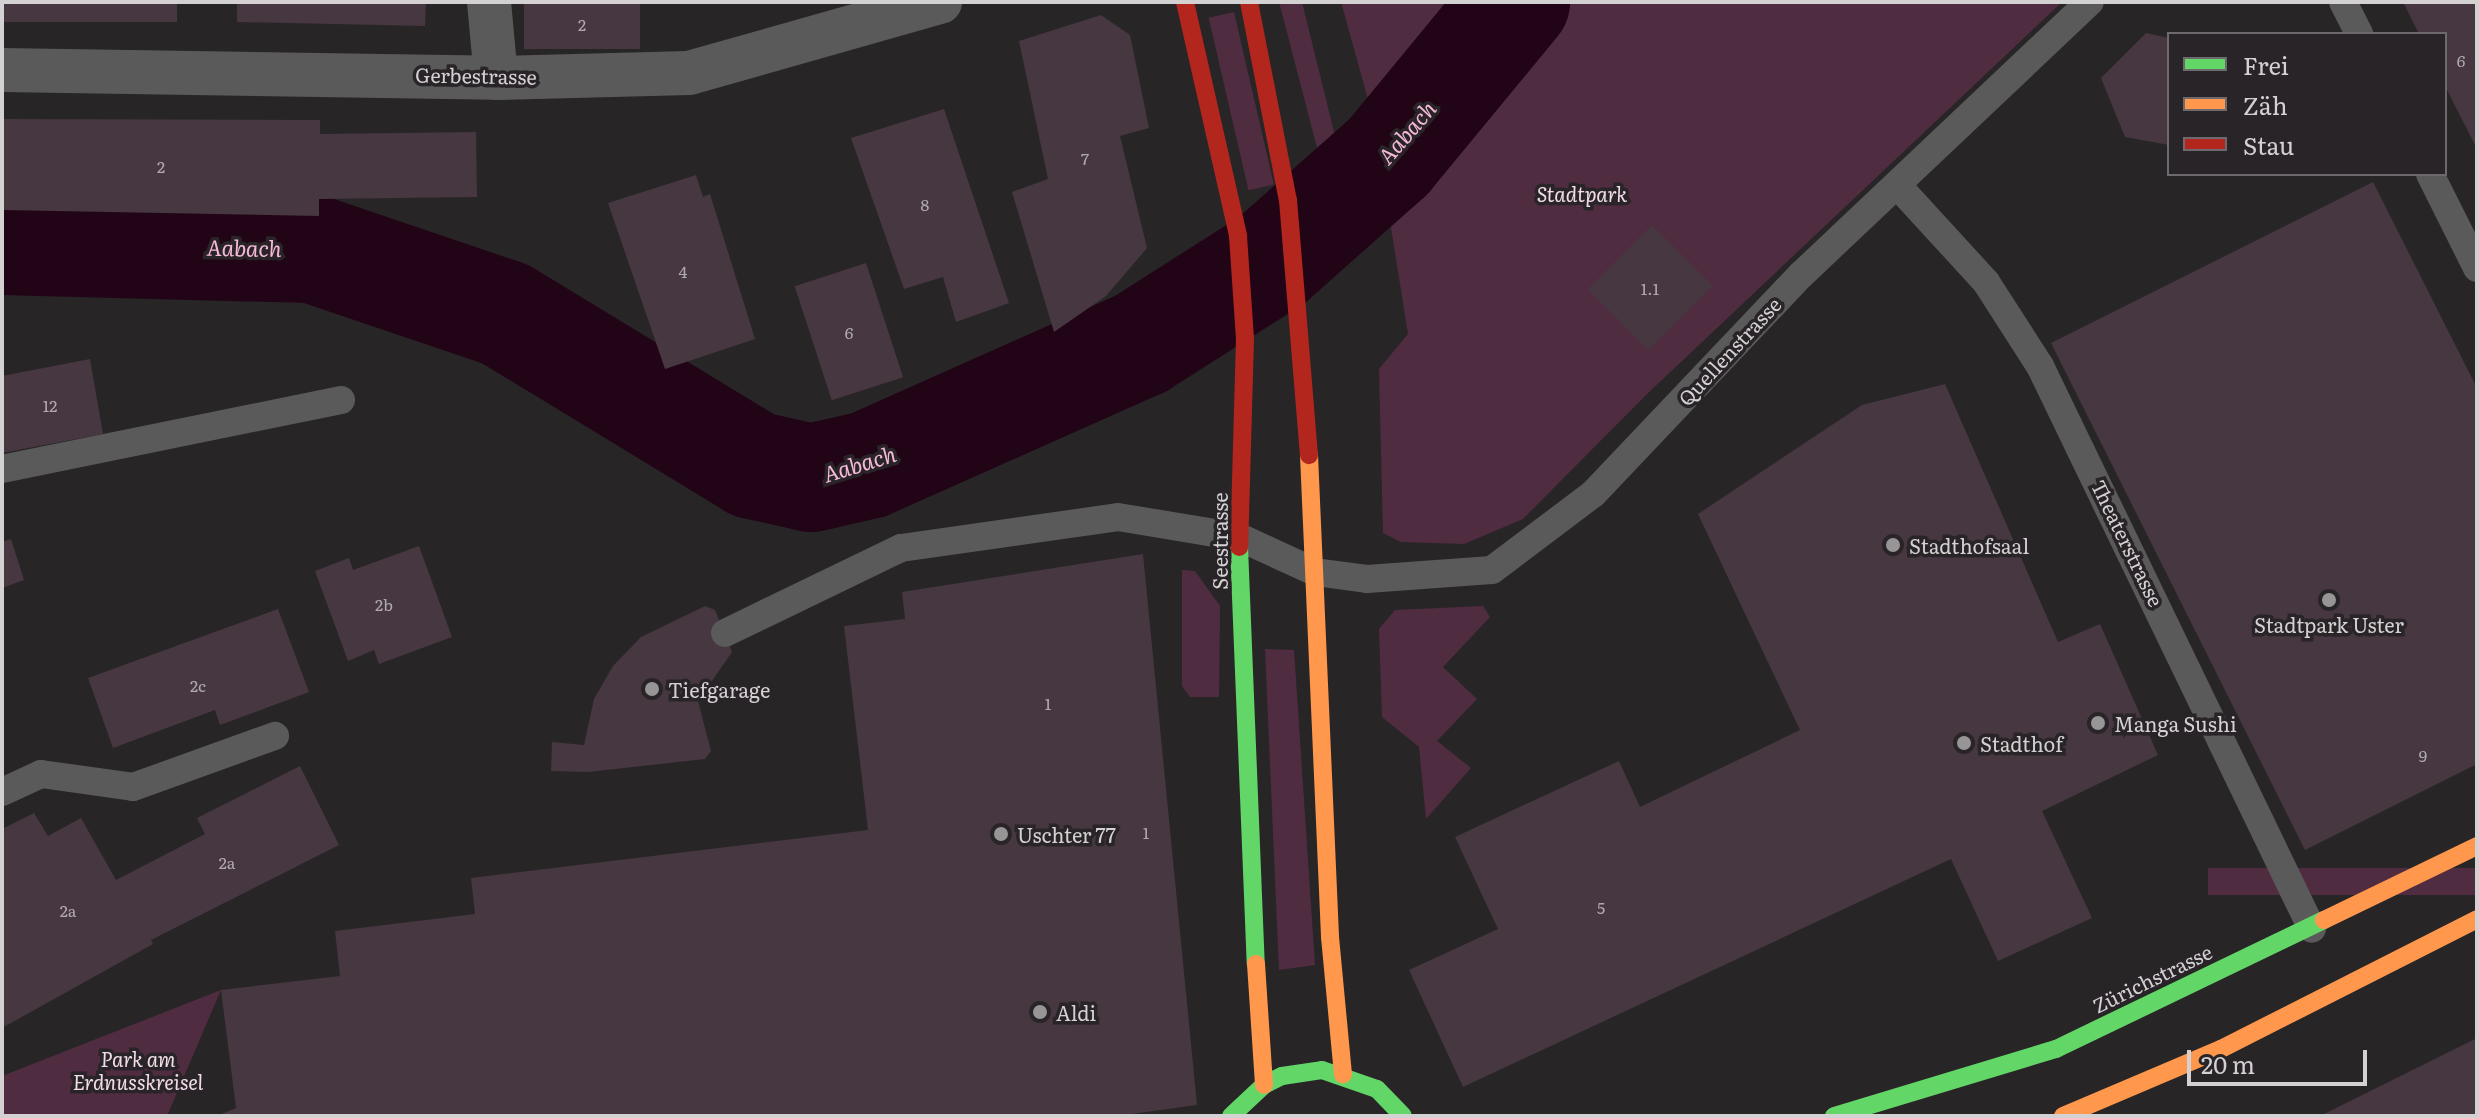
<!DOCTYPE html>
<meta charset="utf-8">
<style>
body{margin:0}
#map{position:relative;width:2479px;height:1118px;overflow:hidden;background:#282527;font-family:Literata,serif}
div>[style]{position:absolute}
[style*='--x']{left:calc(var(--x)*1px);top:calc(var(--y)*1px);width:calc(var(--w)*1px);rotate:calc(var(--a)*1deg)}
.green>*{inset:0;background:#502c41;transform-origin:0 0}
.river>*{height:108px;margin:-54px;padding:0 54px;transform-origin:54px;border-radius:54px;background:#220417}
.building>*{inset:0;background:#463740;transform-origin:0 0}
.lane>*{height:28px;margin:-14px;padding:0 14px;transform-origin:14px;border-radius:14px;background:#5b5a5b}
.street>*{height:44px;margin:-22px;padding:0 22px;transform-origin:22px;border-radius:22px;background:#5b5a5b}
.fast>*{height:18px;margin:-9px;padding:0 9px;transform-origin:9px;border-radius:9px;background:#63d668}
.slow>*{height:18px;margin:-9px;padding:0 9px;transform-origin:9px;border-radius:9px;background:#ff974d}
.jam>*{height:18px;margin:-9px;padding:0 9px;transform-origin:9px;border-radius:9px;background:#b3261e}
.dots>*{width:22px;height:22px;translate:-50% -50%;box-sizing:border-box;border:4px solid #292427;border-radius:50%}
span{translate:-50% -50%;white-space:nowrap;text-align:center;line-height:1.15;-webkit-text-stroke:7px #292427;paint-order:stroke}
.number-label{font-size:16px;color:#b0aaae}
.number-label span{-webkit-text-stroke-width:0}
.street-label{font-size:20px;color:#d4d1d3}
.park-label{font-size:20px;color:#f2dce8;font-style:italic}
.poi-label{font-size:20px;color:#d4d1d3}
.left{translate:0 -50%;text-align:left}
.water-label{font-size:22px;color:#f6b8da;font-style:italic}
.frame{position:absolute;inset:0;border:4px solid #d4d1d3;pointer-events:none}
.legend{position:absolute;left:2167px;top:32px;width:280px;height:144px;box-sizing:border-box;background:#292427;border:2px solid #6d696c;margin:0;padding:10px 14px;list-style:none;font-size:24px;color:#d4d1d3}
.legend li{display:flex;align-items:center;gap:16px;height:40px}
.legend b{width:40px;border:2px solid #6d696c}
.scale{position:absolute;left:2187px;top:1050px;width:180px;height:36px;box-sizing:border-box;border:4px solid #d4d1d3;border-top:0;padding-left:10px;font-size:24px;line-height:28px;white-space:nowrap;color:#d4d1d3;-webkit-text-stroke:6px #292427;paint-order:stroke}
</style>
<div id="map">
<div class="green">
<div style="clip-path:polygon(1279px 2px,1302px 2px,1338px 148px,1320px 159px)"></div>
<div style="clip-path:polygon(1341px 2px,2062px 2px,1646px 395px,1523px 519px,1464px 544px,1401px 542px,1383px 533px,1379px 369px,1408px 334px,1374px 121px)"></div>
<div style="left:1234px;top:12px;width:177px;height:26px;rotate:77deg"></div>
<div style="clip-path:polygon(1182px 570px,1195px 571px,1220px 606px,1219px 697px,1190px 697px,1182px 686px)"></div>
<div style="clip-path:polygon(1483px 606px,1490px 617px,1443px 667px,1477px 699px,1437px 741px,1471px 768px,1426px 819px,1419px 747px,1382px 717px,1379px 629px,1395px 610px)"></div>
<div style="clip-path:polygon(1265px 649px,1294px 650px,1315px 965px,1279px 970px)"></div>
<div style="left:2477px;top:868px;width:27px;height:269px;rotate:90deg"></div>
<div style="clip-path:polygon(221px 990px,167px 1116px,2px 1116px,2px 1076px)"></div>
</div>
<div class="river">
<div style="--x:2;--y:241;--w:311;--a:1.5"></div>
<div style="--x:313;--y:249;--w:203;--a:18.7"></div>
<div style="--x:505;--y:314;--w:290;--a:31.3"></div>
<div style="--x:753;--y:465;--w:59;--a:12.6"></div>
<div style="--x:811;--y:478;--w:58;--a:-12.8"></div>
<div style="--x:868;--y:465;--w:298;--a:-24"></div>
<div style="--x:1140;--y:344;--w:156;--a:-32.5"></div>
<div style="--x:1272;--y:260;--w:157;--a:-41.6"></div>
<div style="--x:1389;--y:156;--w:200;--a:-50.5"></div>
</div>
<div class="building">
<div style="left:2px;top:2px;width:175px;height:20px"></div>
<div style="clip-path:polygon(237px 2px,426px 2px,425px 26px,237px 22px)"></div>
<div style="left:524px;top:2px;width:116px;height:47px"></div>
<div style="clip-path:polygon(2403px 2px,2477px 2px,2477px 149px,2445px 86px,2445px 34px,2419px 34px)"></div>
<div style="clip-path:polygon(1101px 15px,1130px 35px,1149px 128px,1120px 136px,1147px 248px,1106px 296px,1054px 332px,1012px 192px,1048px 179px,1019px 41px)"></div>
<div style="clip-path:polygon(2146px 33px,2169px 38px,2169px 145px,2125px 137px,2101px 78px)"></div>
<div style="clip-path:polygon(944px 109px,1009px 303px,956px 322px,943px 277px,904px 289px,851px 138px)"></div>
<div style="clip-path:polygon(2px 119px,320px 120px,320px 134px,476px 132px,477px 197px,319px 199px,319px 216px,2px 210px)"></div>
<div style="clip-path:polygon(696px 175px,703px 197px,710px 194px,755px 339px,665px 369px,608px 203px)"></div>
<div style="clip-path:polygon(2373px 182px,2477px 388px,2477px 764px,2305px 850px,2051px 343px)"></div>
<div style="left:1652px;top:225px;width:86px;height:91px;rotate:45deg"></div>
<div style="left:866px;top:263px;width:120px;height:75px;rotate:72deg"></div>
<div style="clip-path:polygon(90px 359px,103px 434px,2px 453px,2px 376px)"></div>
<div style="clip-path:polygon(1945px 384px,2058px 642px,2100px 624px,2158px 755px,2042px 811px,2092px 918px,1998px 961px,1951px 859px,1463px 1087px,1409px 970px,1498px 929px,1455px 837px,1619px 761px,1640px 807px,1800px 730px,1698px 514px,1862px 405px)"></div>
<div style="clip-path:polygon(11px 539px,24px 580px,2px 588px,2px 542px)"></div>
<div style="clip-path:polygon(419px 546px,452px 637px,379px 664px,374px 650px,348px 661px,315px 571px,349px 558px,353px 570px)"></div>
<div style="clip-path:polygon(1143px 554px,1197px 1105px,1117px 1116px,217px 1116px,236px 1108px,221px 990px,340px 976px,335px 931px,475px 914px,471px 878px,868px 830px,844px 626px,905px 619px,902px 592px)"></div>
<div style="clip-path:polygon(705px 606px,715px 610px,732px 652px,698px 701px,711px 751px,705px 759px,588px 772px,551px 771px,552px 742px,584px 745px,594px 699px,613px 666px,641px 637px)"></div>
<div style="clip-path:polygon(278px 609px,309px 692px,220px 725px,215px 710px,113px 748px,88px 678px)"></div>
<div style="clip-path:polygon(300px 766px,339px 845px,151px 940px,153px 944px,2px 1028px,2px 829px,34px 813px,48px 836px,81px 818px,116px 880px,205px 834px,197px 818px)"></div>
<div style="clip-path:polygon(2477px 1038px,2477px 1116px,2320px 1116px)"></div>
</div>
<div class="lane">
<div style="--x:2343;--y:2;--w:36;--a:63"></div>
<div style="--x:2430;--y:174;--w:105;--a:63.4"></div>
<div style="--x:1898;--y:186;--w:130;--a:47.5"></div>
<div style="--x:1986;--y:282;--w:100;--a:57.3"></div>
<div style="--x:2040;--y:366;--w:625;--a:64.21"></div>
<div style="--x:2;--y:469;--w:346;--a:-11.5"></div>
<div style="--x:725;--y:633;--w:195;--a:-25.8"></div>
<div style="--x:901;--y:548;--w:219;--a:-8.1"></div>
<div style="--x:1118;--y:517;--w:123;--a:9.4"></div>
<div style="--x:1239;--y:537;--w:84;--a:24.7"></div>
<div style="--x:1315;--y:572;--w:52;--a:7.7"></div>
<div style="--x:1367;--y:579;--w:125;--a:-4.1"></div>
<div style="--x:1492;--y:570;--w:126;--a:-37"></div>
<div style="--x:1593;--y:494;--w:303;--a:-46.5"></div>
<div style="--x:1802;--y:274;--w:396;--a:-43.4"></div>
<div style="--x:2;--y:792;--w:43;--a:-24.8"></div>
<div style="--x:41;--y:774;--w:93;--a:8"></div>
<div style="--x:133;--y:787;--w:151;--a:-19.8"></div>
</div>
<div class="street">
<div style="--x:489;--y:2;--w:76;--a:84.7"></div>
<div style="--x:2;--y:70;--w:494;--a:0.9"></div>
<div style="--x:496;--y:78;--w:193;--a:-1.5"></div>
<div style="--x:689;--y:73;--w:261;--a:-15.8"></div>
</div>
<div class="fast">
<div style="--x:1239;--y:547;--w:417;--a:87.7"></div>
<div style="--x:1231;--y:1116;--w:45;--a:-43.2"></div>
<div style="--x:1264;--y:1085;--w:20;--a:-27"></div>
<div style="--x:1282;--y:1076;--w:40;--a:-8.5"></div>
<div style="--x:1322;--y:1070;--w:58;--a:19.1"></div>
<div style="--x:1377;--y:1089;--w:37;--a:46"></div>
<div style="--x:1834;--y:1116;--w:232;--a:-16.8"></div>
<div style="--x:2056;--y:1049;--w:297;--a:-25.7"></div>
</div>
<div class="slow">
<div style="--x:1309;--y:455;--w:482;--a:87.5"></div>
<div style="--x:1330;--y:937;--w:138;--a:84.6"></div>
<div style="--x:2324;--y:920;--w:170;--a:-25.8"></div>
<div style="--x:1256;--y:964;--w:121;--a:86.2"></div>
<div style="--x:2063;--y:1116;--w:172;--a:-23"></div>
<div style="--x:2221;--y:1049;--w:287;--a:-26.9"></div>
</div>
<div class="jam">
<div style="--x:1185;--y:2;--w:240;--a:77.2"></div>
<div style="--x:1238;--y:236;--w:102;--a:86.1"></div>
<div style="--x:1245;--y:338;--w:209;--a:91.6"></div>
<div style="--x:1249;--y:2;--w:202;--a:78.9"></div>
<div style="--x:1288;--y:200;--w:256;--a:85.3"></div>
</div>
<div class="dots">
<div style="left:1893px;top:545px;background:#989597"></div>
<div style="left:2329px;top:600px;background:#989597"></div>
<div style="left:652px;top:689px;background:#989597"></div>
<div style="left:2098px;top:723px;background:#989597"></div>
<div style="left:1964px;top:743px;background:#989597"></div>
<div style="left:1001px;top:834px;background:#989597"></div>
<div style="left:1040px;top:1012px;background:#989597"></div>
</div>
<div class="number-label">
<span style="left:582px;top:24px">2</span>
<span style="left:2461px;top:60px">6</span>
<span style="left:1085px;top:158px">7</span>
<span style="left:161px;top:166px">2</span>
<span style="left:925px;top:204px">8</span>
<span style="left:683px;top:271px">4</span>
<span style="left:1650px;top:288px">1.1</span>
<span style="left:849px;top:332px">6</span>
<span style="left:50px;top:405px">12</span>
<span style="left:384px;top:604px">2b</span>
<span style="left:198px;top:685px">2c</span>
<span style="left:1048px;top:703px">1</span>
<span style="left:2423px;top:755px">9</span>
<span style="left:1146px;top:832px">1</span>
<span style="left:227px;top:862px">2a</span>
<span style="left:1601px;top:907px">5</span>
<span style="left:68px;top:910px">2a</span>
</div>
<div class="street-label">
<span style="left:476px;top:75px;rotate:1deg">Gerbestrasse</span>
<span style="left:1729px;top:351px;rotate:-47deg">Quellenstrasse</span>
<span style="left:1219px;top:541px;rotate:-90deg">Seestrasse</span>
<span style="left:2128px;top:543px;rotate:64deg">Theaterstrasse</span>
<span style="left:2152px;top:978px;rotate:-26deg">Zürichstrasse</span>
</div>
<div class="park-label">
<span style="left:1582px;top:193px">Stadtpark</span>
<span style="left:138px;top:1070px">Park am<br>Erdnusskreisel</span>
</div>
<div class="poi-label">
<span class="left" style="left:1909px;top:545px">Stadthofsaal</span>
<span style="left:2329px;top:624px">Stadtpark Uster</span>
<span class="left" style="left:668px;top:689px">Tiefgarage</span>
<span class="left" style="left:2114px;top:723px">Manga Sushi</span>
<span class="left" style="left:1980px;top:743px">Stadthof</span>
<span class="left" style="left:1017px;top:834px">Uschter 77</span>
<span class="left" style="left:1056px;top:1012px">Aldi</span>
</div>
<div class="water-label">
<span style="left:1406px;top:132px;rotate:-49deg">Aabach</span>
<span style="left:244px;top:247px;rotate:1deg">Aabach</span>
<span style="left:859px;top:463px;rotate:-17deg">Aabach</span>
</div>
<div class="frame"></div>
<ul class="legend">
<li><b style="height:10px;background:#63d668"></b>Frei</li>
<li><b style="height:10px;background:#ff974d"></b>Zäh</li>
<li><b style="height:10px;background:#b3261e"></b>Stau</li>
</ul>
<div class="scale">20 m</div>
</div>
